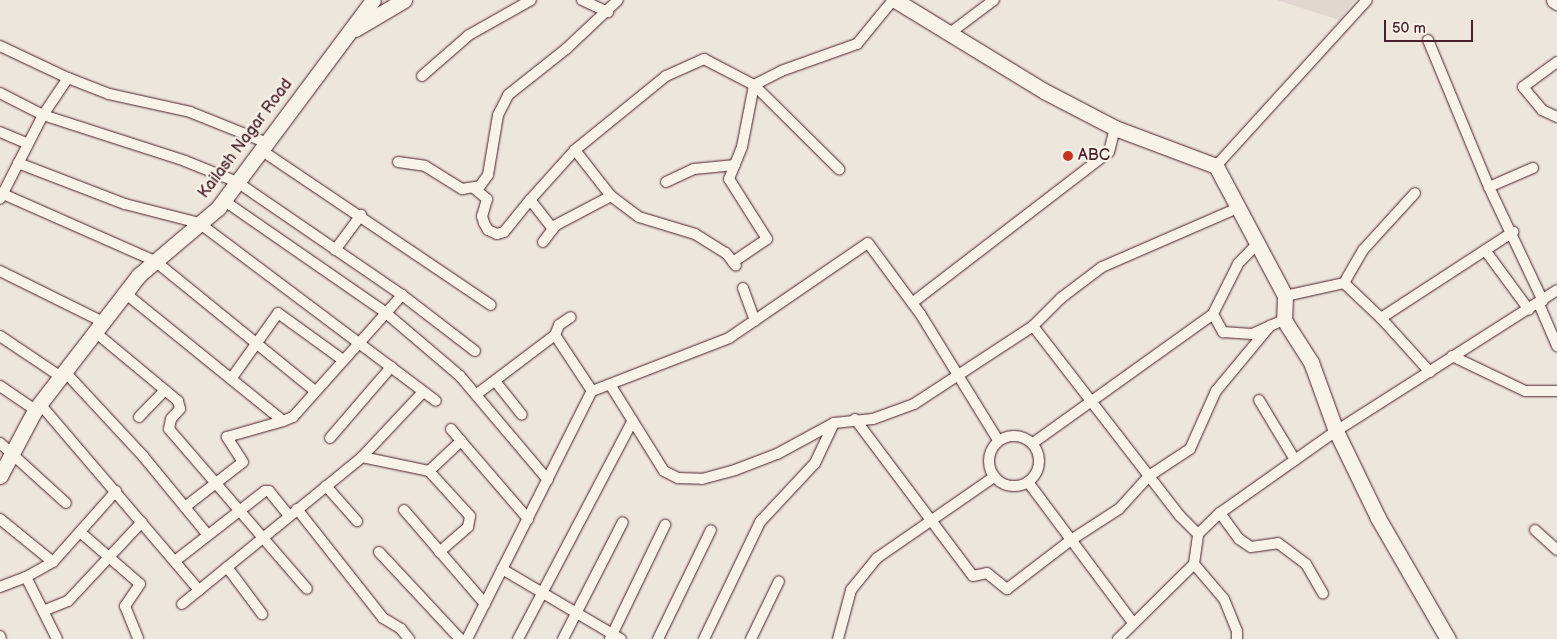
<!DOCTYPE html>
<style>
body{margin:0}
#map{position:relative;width:1557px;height:639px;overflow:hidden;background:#ece6dd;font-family:"Balsamiq Sans",sans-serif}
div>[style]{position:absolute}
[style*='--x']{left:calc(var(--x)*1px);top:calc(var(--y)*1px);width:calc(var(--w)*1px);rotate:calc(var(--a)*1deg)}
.built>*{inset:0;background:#e0d7d0}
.roads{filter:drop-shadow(0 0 1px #4a1f2b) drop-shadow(0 0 1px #4a1f2b)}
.street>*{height:10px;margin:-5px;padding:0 5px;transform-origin:5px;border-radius:5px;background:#f7f3e8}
.street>.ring{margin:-5px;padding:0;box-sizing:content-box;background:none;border:10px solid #f7f3e8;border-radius:50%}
.secondary>*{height:15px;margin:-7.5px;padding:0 7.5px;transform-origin:7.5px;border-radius:7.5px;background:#f7f3e8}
.dots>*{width:14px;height:14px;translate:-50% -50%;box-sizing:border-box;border:2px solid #f7f3e8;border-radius:50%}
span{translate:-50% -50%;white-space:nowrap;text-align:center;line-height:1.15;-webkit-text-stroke:4.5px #f7f3e8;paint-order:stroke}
.street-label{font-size:16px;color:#4a1f2b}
.poi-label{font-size:16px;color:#4a1f2b}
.left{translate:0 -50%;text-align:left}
.scale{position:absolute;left:1384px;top:20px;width:89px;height:22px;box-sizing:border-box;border:2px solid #4a1f2b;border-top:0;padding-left:6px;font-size:15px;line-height:18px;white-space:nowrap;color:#4a1f2b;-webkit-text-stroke:4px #f7f3e8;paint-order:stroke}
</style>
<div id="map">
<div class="built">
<div style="clip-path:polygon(1277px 0,1356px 0,1339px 20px)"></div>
</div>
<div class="roads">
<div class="street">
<div style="--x:582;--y:0;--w:29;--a:25"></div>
<div style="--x:950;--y:33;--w:55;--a:-36.9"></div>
<div style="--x:1428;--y:40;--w:159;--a:67.5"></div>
<div style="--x:1489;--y:187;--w:126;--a:64.7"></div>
<div style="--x:0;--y:46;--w:75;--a:25.2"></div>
<div style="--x:68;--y:78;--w:45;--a:124"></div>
<div style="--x:43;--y:115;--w:94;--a:117.1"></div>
<div style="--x:1557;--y:62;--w:42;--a:143.7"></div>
<div style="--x:1523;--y:87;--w:30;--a:50"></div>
<div style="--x:1542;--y:110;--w:17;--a:25"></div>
<div style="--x:422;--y:76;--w:62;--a:-41.1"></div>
<div style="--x:469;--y:35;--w:71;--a:-29.4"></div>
<div style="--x:68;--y:78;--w:44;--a:21.3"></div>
<div style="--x:109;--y:94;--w:83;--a:12.5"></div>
<div style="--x:190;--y:112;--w:83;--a:21.9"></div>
<div style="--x:0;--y:93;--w:48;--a:27.1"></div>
<div style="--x:43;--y:115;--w:149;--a:17.9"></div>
<div style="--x:185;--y:161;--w:56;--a:22"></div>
<div style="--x:237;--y:182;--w:200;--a:34.4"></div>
<div style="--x:402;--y:295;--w:92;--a:37.5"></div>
<div style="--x:0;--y:132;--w:30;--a:23"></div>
<div style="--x:261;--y:150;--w:277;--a:34"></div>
<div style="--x:575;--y:150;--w:58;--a:52"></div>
<div style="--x:611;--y:196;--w:35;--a:37"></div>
<div style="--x:639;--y:217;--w:59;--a:16.9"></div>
<div style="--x:695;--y:234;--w:36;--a:32"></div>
<div style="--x:726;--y:253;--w:16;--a:52"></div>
<div style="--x:398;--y:162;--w:27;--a:8"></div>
<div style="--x:425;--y:166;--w:44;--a:31.9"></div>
<div style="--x:462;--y:189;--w:18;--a:-9"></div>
<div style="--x:480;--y:186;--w:14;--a:-54"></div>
<div style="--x:488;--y:175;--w:61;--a:-80.5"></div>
<div style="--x:498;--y:115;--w:22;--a:-63"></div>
<div style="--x:508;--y:95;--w:74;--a:-38.4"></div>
<div style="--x:566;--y:49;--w:71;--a:-43.3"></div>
<div style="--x:18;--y:163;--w:115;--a:21"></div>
<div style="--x:125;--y:204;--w:76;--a:14.4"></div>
<div style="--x:199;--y:223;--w:296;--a:36.9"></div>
<div style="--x:1216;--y:166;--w:224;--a:-47.7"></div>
<div style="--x:666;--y:182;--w:31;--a:-25"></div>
<div style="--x:694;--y:169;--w:41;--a:-5.6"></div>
<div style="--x:1489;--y:187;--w:48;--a:-23.4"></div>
<div style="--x:475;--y:189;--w:16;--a:40"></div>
<div style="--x:487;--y:199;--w:18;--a:106"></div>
<div style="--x:482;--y:216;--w:7;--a:74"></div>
<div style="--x:484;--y:223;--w:8;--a:60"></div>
<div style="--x:488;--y:230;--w:10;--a:24"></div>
<div style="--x:497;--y:234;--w:7;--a:-16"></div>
<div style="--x:504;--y:232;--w:41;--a:-50.9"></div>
<div style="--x:3;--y:194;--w:166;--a:23.8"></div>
<div style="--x:155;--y:261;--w:206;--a:39.1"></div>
<div style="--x:223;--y:200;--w:198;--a:34.7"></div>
<div style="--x:386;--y:313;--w:97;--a:40.4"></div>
<div style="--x:460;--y:376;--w:136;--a:49.8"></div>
<div style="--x:553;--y:229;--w:37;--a:-128"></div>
<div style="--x:530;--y:200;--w:67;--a:-48"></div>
<div style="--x:575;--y:150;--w:117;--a:-39.1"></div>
<div style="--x:666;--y:76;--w:42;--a:-24.1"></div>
<div style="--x:704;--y:59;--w:56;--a:27.5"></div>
<div style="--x:754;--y:85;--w:120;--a:44.7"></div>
<div style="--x:543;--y:242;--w:21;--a:-53"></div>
<div style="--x:556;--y:225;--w:62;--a:-27.8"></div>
<div style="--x:1257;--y:244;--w:28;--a:134"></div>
<div style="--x:1238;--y:264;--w:56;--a:116.6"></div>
<div style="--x:1213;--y:314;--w:21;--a:61"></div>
<div style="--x:1223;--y:332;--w:29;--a:4"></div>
<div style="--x:1252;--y:334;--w:35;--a:-24"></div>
<div style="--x:335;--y:250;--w:44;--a:-53.4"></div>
<div style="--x:1485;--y:250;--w:74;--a:53.7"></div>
<div style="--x:733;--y:262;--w:41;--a:-34.1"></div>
<div style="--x:767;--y:239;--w:71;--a:-122.3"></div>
<div style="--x:729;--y:179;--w:35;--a:-68"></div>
<div style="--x:742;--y:147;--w:63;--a:-79"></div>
<div style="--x:754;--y:85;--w:30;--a:-27"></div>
<div style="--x:781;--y:71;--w:81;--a:-19.6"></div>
<div style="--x:857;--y:44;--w:57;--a:-50.7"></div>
<div style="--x:0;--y:271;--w:115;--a:26.3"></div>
<div style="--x:1344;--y:283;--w:38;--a:-60"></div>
<div style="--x:1363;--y:250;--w:77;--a:-47.6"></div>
<div style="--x:743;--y:288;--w:35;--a:70"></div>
<div style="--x:125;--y:293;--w:203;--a:39"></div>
<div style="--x:283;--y:421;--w:11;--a:-22"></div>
<div style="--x:293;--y:417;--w:164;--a:-48.2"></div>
<div style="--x:1285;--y:296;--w:60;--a:-12.4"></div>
<div style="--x:1344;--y:283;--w:51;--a:43.4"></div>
<div style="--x:1381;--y:318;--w:158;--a:-33.1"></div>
<div style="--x:912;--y:303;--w:248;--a:-37.5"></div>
<div style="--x:1109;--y:152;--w:25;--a:-76"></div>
<div style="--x:1539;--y:304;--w:46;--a:66.8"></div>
<div style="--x:1381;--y:318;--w:73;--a:47.8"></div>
<div style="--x:1033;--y:326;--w:240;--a:52.3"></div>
<div style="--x:1180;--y:516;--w:25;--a:45"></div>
<div style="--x:95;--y:332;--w:108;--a:39.7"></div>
<div style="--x:178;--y:401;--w:8;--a:76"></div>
<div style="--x:180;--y:409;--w:13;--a:132"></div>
<div style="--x:171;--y:419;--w:10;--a:101"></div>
<div style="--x:169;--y:429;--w:211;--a:49.2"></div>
<div style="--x:555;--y:335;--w:11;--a:-68"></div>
<div style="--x:559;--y:325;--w:14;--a:-34"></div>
<div style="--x:0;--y:336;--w:73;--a:33.9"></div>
<div style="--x:1452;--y:356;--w:81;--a:25.6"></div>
<div style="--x:1525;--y:391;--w:32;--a:0"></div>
<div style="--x:65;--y:372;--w:115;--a:47.1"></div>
<div style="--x:143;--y:456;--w:102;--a:50.6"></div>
<div style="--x:231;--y:379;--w:81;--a:-54.5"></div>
<div style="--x:278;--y:313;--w:80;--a:35.9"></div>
<div style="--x:495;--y:381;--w:43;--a:51.5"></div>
<div style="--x:0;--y:386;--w:42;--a:34.4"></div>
<div style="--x:611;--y:386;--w:100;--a:58.1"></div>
<div style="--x:664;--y:471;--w:16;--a:27"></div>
<div style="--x:678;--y:478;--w:24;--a:2"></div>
<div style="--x:702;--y:479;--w:34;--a:-15"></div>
<div style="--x:735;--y:470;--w:45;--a:-20.9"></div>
<div style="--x:777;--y:454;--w:65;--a:-28.5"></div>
<div style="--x:834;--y:423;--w:39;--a:-6"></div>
<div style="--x:873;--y:419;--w:44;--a:-20.1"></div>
<div style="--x:914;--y:404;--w:142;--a:-33.2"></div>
<div style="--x:1033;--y:326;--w:40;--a:-45"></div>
<div style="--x:1061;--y:298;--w:51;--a:-37.1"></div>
<div style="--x:1102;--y:267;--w:148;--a:-23.5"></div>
<div style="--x:477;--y:394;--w:98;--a:-37.1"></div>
<div style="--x:555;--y:335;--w:67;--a:56.5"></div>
<div style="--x:1259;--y:400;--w:70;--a:59"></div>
<div style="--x:40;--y:404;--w:245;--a:49.5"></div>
<div style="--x:139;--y:417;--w:37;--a:-46"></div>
<div style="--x:855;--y:419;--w:196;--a:53.1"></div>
<div style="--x:973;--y:576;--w:14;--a:-12"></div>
<div style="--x:987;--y:573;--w:26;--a:39"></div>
<div style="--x:1007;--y:589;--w:81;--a:-37.4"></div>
<div style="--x:1071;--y:540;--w:57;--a:-32.9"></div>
<div style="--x:1119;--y:509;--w:45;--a:-47.7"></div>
<div style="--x:1149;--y:476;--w:49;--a:-33.4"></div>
<div style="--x:1190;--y:449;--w:64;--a:-65.9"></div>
<div style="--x:1216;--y:391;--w:85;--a:-50.3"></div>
<div style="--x:451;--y:429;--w:16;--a:50"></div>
<div class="ring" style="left:989px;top:436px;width:40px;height:40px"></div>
<div style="--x:330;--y:438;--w:94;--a:-49.3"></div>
<div style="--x:0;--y:443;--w:89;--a:42.3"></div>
<div style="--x:1033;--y:443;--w:221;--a:-35.6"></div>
<div style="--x:362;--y:457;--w:68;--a:11.8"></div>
<div style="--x:429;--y:471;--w:61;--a:47.7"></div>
<div style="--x:470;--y:516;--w:11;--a:100"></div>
<div style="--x:468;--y:527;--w:38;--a:139"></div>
<div style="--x:429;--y:471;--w:44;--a:-43.2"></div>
<div style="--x:461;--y:441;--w:103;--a:49.3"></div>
<div style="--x:1028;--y:482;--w:176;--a:53.3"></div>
<div style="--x:326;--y:486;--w:47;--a:48.5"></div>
<div style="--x:185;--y:507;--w:73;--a:-37.8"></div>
<div style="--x:243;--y:462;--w:30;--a:-123"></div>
<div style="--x:227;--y:437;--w:58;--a:-15.9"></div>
<div style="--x:297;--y:509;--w:139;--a:51.7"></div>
<div style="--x:383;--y:618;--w:21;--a:31"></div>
<div style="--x:401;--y:629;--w:13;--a:51"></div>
<div style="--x:404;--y:510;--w:124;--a:49.2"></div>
<div style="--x:1220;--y:513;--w:32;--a:54"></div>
<div style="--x:1239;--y:539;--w:14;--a:34"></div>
<div style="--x:1251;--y:547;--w:27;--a:-8"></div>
<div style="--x:1278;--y:543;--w:35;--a:37"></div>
<div style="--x:1306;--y:564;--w:34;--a:60"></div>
<div style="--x:0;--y:519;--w:68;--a:39.1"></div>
<div style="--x:53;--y:562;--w:31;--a:151"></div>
<div style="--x:26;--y:577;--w:28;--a:159"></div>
<div style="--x:1535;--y:530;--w:30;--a:42"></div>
<div style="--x:80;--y:532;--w:79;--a:40.9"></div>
<div style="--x:140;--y:584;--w:27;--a:124"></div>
<div style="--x:125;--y:606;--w:35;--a:68"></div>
<div style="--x:379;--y:552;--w:119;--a:47"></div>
<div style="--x:175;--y:561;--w:114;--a:-37.9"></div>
<div style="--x:265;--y:491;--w:4;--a:0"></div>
<div style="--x:269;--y:491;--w:32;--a:51"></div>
<div style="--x:53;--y:562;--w:95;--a:-48.4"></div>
<div style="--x:1194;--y:564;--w:46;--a:49.4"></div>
<div style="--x:1224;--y:599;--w:35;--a:68"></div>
<div style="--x:1237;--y:631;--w:8;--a:90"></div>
<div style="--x:227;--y:567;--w:59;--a:53.3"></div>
<div style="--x:502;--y:569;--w:138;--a:30.5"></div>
<div style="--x:26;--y:577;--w:69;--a:63.4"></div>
<div style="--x:182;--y:604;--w:232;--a:-39.2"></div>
<div style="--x:362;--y:457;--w:89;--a:-46.8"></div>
<div style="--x:43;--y:611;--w:27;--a:-22"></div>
<div style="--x:68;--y:601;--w:108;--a:-46.9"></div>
<div style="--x:0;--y:636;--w:3;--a:72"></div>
<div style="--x:467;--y:639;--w:278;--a:-63.3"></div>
<div style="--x:592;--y:391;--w:147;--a:-21.1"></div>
<div style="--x:729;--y:338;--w:168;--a:-34.4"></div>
<div style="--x:868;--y:243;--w:89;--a:53.6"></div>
<div style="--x:921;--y:315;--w:147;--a:58.4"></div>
<div style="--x:518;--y:639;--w:245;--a:-62.3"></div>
<div style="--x:563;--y:639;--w:131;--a:-62.9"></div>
<div style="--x:610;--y:639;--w:127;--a:-64.2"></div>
<div style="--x:658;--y:639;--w:121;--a:-64.1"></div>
<div style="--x:704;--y:639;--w:130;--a:-64.4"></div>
<div style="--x:760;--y:522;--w:81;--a:-47"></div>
<div style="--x:815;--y:463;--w:44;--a:-64.6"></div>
<div style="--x:751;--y:639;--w:64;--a:-64.2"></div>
<div style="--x:838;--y:639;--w:51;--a:-75.1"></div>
<div style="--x:851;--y:590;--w:41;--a:-50.9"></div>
<div style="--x:877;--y:558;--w:142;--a:-34.7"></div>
<div style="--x:1118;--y:639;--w:107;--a:-44.6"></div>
<div style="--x:1194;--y:564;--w:30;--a:-82"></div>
<div style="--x:1198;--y:534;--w:30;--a:-44"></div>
<div style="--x:1220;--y:513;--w:142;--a:-35.3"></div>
<div style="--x:1336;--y:431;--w:262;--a:-32.5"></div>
</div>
<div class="secondary">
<div style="--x:895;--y:0;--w:175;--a:31.4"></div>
<div style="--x:1044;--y:91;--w:80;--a:27.5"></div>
<div style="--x:1115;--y:128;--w:108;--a:20.6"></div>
<div style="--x:1216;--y:166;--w:147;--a:62"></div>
<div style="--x:1285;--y:296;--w:24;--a:92"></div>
<div style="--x:1284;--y:320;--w:50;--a:57.3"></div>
<div style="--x:1311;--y:362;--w:73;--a:70.1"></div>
<div style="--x:1336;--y:431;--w:97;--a:64.2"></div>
<div style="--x:1378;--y:518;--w:140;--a:60"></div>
<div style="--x:1554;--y:0;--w:4;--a:34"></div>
<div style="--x:355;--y:29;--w:57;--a:-30.6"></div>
<div style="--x:0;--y:476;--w:75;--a:-62.1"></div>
<div style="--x:35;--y:410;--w:170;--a:-52.4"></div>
<div style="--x:139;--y:275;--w:104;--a:-40.3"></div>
<div style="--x:218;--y:208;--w:259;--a:-53.3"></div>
</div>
</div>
<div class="dots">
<div style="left:1068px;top:156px;background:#c8321e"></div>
</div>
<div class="street-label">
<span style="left:246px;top:139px;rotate:-53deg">Kailash Nagar Road</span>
</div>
<div class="poi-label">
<span class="left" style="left:1078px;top:156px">ABC</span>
</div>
<div class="scale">50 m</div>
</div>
